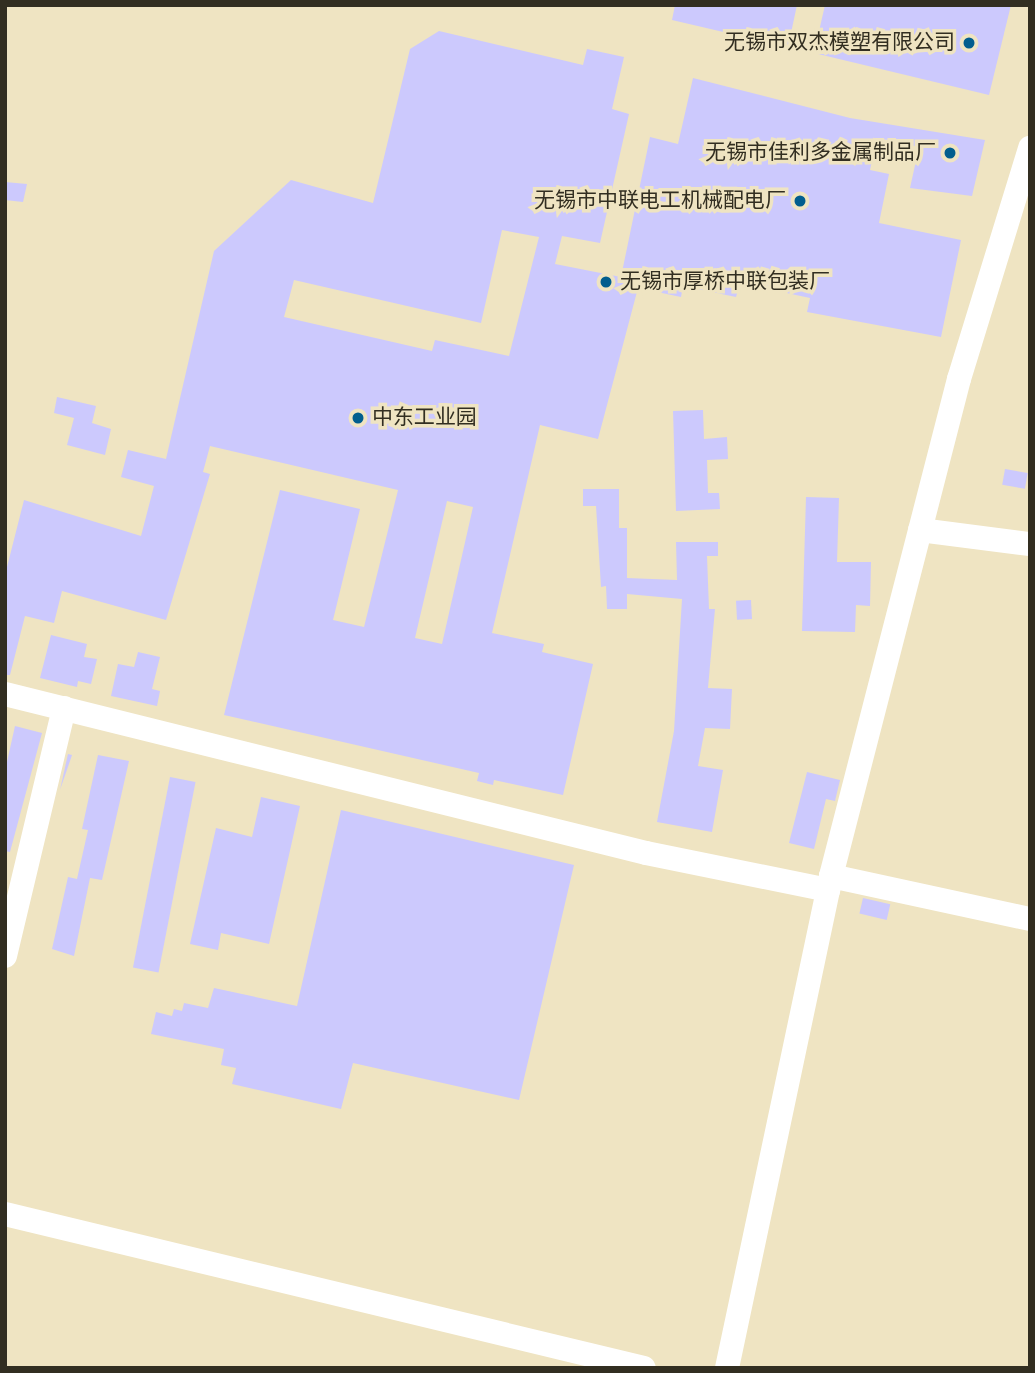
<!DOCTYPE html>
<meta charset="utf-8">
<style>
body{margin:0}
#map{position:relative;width:1035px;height:1373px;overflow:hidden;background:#efe4c2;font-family:"Sofia Sans Condensed","Noto Sans SC",sans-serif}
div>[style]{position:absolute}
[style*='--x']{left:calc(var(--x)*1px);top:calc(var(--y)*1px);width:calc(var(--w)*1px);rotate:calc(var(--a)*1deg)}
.building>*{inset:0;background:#ccc9fd;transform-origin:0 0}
.minor>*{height:24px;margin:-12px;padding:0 12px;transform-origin:12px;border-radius:12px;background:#fff}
.dots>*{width:19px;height:19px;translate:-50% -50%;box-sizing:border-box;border:4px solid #efe4c2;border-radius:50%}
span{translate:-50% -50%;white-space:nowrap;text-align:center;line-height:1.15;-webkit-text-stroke:7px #efe4c2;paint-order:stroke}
.poi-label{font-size:21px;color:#322e21}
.right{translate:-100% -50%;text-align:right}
.left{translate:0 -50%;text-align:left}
.frame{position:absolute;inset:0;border:7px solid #322e21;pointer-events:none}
</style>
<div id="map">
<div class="building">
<div style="clip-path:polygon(675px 5px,797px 5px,788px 47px,672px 20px)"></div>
<div style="clip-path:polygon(825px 5px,1011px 5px,989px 95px,814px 53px)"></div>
<div style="clip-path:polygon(evenodd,439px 31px,583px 65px,587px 49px,624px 57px,612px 109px,629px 114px,600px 243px,562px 236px,555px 264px,621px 277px,650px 137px,678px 144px,693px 78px,850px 118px,985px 140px,972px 196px,910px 188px,919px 147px,877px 138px,870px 170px,889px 174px,879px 223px,961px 240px,941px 337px,807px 312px,810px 298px,740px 283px,736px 297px,683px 286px,681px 297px,638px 288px,598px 439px,540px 425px,492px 633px,544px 644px,542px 652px,593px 664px,563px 795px,494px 780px,493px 785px,477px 781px,479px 773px,224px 715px,280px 490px,360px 509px,333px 620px,364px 627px,398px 490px,210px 446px,203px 472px,210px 474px,166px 620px,62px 591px,54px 623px,25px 616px,10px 675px,5px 675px,5px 575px,24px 500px,141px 536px,154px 486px,121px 477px,128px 450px,166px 459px,214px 251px,291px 180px,373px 203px,410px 49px,439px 31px,502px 230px,539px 237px,509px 356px,435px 340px,432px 351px,284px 317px,294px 280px,481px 323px,502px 230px,439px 31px,447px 501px,473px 507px,442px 644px,415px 638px,447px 501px)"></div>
<div style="clip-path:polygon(5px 182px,27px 184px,23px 202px,5px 200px)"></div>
<div style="clip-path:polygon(57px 397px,96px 406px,92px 423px,111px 429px,105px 455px,67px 445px,74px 418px,54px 413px)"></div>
<div style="clip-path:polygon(703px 410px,704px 439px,727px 437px,728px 459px,707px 460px,708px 493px,719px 493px,720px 509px,676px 511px,673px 411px)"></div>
<div style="left:1005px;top:469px;width:23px;height:16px;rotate:10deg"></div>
<div style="clip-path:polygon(583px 489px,619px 489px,619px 528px,627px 528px,627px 578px,677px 580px,676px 542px,718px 542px,718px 556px,707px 556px,709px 609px,715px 609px,708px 688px,732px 689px,730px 729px,705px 728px,698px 766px,723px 770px,712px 832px,657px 822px,674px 731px,682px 599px,627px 594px,627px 609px,607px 609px,606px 586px,601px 587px,596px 506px,583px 506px)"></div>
<div style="clip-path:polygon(806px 497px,839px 498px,837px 562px,871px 562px,870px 606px,856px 605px,855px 632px,802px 631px)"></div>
<div style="left:751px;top:600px;width:19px;height:15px;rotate:87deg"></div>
<div style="clip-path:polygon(51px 635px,87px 644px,84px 657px,97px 659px,91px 684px,78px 681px,77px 687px,40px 678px)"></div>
<div style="clip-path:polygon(138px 652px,160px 657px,152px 689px,160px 691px,157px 706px,111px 696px,118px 664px,134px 667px)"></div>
<div style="clip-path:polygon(15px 726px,42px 733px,10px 852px,5px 851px,5px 771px)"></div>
<div style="clip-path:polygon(68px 754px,72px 755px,60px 790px)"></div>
<div style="clip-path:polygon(98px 755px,129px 761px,102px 880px,90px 878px,74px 956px,52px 949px,68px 877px,77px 879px,88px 830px,82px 829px)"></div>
<div style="clip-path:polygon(807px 772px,840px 780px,835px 801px,826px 799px,814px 849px,789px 843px)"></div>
<div style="left:170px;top:777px;width:26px;height:194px;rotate:11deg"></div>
<div style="clip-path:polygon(261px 797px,300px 806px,269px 944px,221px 933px,218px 950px,190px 944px,216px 828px,252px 837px)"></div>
<div style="clip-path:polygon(341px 810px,574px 865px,519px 1100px,353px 1063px,341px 1109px,232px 1084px,236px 1068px,221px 1065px,224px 1049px,151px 1034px,156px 1012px,172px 1016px,174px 1009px,182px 1011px,184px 1003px,208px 1008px,214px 988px,297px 1006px)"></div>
<div style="left:863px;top:898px;width:28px;height:16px;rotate:13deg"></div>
</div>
<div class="minor">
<div style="--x:920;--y:530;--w:111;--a:7.3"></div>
<div style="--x:5;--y:694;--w:660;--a:13.93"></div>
<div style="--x:646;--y:853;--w:186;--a:11.5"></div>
<div style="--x:831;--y:876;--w:204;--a:12.2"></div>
<div style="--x:5;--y:956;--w:255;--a:-76.6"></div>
<div style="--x:5;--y:1214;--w:657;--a:13.55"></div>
<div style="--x:727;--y:1368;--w:503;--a:-78.06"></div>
<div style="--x:831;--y:876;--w:513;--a:-75.56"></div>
<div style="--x:959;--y:379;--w:242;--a:-72.9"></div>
</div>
<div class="dots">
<div style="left:969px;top:43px;background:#015d8e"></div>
<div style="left:950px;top:153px;background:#015d8e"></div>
<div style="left:800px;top:201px;background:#015d8e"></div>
<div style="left:606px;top:282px;background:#015d8e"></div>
<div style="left:358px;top:418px;background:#015d8e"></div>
</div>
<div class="poi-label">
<span class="right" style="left:955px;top:43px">无锡市双杰模塑有限公司</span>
<span class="right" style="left:936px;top:153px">无锡市佳利多金属制品厂</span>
<span class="right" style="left:786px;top:201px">无锡市中联电工机械配电厂</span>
<span class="left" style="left:620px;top:282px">无锡市厚桥中联包装厂</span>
<span class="left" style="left:372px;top:418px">中东工业园</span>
</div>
<div class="frame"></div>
</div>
